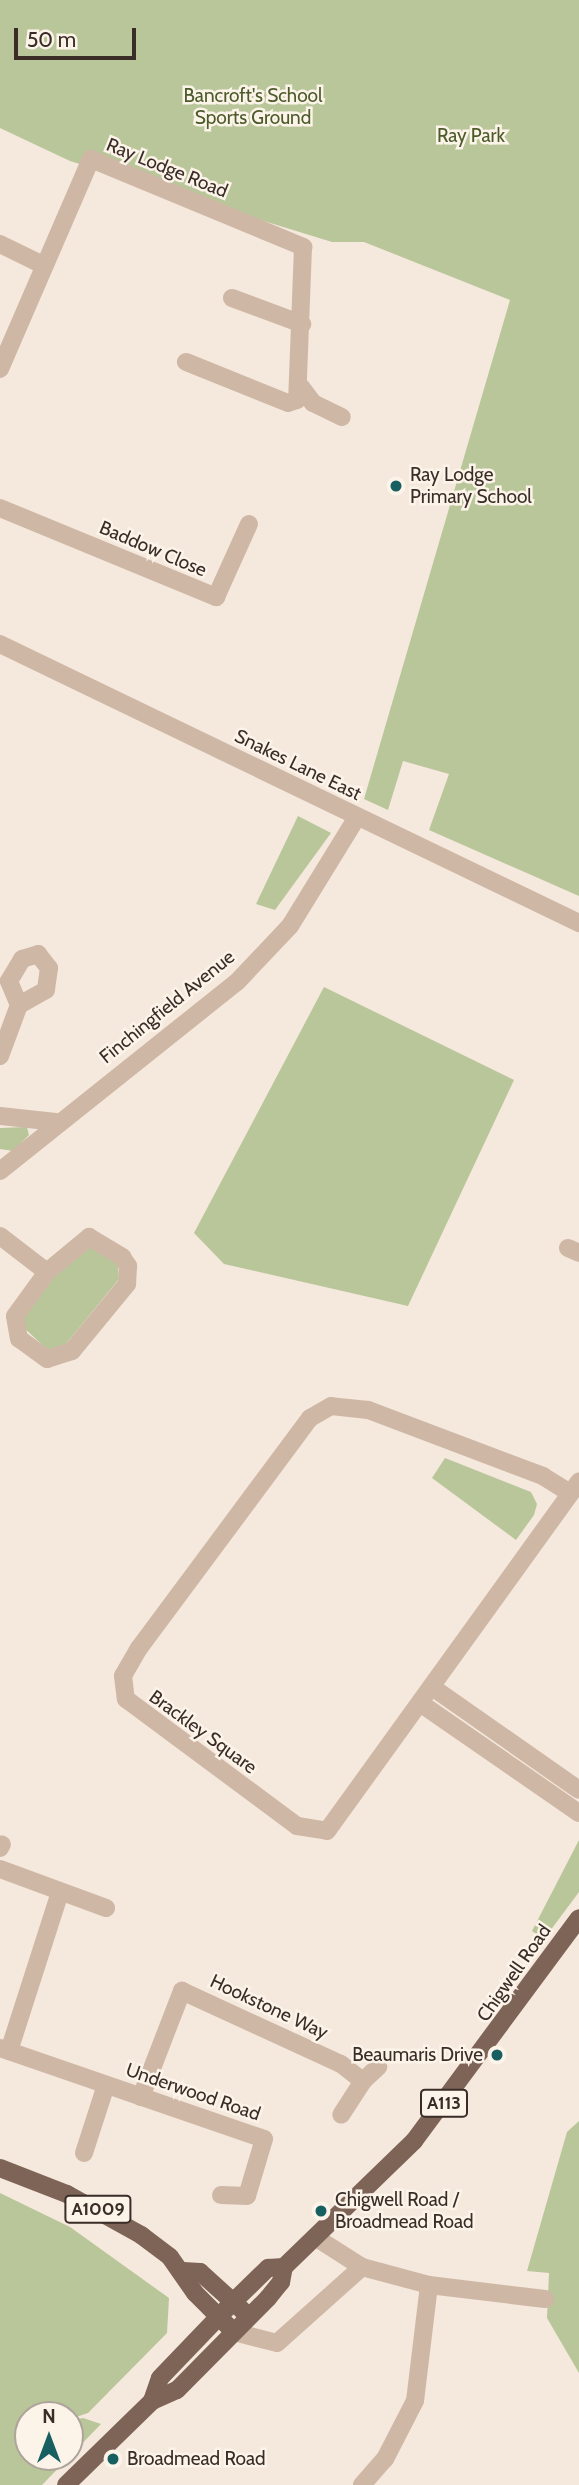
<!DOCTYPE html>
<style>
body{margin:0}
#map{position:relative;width:579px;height:2485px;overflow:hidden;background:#f5e8dc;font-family:Cabin,sans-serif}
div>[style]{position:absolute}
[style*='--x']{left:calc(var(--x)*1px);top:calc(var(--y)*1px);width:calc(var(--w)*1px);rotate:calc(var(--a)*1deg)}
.green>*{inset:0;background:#b9c69a}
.minor>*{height:18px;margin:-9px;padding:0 9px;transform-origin:9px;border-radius:9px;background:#cfb7a6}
.major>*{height:18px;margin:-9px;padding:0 9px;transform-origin:9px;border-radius:9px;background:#7e6357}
.dots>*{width:19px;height:19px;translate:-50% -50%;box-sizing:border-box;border:4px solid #fcf3e9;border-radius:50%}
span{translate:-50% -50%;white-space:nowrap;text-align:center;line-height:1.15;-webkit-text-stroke:5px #fcf3e9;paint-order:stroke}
.shield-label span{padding:2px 5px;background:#fcf3e9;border:2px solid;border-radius:5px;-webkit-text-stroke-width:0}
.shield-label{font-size:18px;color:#3a2d28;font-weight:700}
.park-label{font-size:19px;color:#4b5b29}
.street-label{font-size:19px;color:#3a2d28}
.poi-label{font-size:19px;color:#3a2d28}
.left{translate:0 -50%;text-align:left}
.right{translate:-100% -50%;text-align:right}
.north{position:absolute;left:14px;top:2401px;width:70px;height:70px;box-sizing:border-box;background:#fcf3e9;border:2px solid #aea49c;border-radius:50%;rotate:0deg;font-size:19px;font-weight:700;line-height:28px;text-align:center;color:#3a2d28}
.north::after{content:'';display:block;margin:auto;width:24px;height:32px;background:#185f61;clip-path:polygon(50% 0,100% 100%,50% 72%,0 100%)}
.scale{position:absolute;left:14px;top:28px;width:122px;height:32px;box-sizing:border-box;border:4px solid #3a2d28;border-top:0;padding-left:9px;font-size:21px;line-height:24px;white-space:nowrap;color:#3a2d28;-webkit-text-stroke:5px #fcf3e9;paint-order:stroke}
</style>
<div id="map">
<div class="green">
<div style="clip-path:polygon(0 0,579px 0,579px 896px,429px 830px,449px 774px,403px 761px,388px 810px,364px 799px,510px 300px,364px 242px,332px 242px,70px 161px,0 128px)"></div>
<div style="clip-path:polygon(298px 816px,331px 833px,275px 910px,256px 904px)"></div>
<div style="clip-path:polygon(324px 987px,514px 1080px,408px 1306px,224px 1264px,194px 1233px)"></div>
<div style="clip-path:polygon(27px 1127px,29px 1135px,13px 1151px,0 1149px,0 1128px)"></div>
<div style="clip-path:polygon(92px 1245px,118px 1265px,119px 1279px,66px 1344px,49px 1351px,23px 1327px,24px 1317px,55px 1275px)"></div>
<div style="clip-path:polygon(445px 1458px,531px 1492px,537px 1504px,534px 1515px,516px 1540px,432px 1478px)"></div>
<div style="clip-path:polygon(579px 1840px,579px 1892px,544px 1939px,532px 1931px)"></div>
<div style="clip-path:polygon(579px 2121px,579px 2373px,547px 2318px,549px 2273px,527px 2271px,567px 2132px)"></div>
<div style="clip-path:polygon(0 2193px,70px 2227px,169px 2298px,167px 2333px,88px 2413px,70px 2419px,28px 2415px,28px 2457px,69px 2457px,42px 2485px,0 2485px)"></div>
<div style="clip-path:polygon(83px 2418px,101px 2424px,70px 2456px,70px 2421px)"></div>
</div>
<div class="minor">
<div style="--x:0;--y:244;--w:48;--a:26"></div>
<div style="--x:232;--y:298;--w:75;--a:20.4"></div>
<div style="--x:0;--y:369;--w:229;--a:-66.6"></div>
<div style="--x:91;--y:159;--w:230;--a:22.5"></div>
<div style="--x:303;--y:247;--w:153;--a:92.2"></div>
<div style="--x:297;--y:400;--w:9;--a:162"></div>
<div style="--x:288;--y:403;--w:110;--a:-158.1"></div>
<div style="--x:301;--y:387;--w:20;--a:53"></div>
<div style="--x:313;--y:403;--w:32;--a:26"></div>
<div style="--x:0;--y:508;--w:234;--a:22.4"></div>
<div style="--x:216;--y:597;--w:80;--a:-65.7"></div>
<div style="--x:0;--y:644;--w:643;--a:25.73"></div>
<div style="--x:38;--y:954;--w:18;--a:52"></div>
<div style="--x:49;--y:968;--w:22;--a:98"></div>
<div style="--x:46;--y:990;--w:31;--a:151"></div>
<div style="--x:19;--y:1005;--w:26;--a:-113"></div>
<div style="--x:9;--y:981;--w:26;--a:-59"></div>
<div style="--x:22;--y:959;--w:17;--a:-17"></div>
<div style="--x:0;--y:1056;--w:54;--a:-69.6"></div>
<div style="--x:0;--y:1116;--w:56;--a:6.1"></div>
<div style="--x:0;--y:1171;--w:303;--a:-38.6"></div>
<div style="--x:237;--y:982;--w:77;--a:-46.6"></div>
<div style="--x:290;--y:926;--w:128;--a:-58.4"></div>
<div style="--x:0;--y:1236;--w:59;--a:37.5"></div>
<div style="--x:89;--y:1237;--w:39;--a:31"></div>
<div style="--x:122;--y:1257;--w:11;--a:56"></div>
<div style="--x:128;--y:1266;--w:18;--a:93"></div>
<div style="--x:127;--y:1284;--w:87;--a:129.4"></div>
<div style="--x:72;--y:1351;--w:26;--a:162"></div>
<div style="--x:47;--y:1359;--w:34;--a:-144"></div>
<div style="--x:19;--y:1339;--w:23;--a:-100"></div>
<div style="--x:15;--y:1316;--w:54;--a:-54"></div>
<div style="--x:47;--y:1272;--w:55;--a:-39.8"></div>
<div style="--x:568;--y:1248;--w:12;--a:24"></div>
<div style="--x:570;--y:1493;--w:32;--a:-148"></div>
<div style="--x:543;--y:1476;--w:187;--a:-159.3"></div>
<div style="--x:368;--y:1410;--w:37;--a:-174"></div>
<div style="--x:331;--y:1406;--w:24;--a:150"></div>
<div style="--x:310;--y:1418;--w:287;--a:126.6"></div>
<div style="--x:139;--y:1648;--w:32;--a:120"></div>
<div style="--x:123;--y:1676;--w:23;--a:83"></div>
<div style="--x:126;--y:1699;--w:213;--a:36.6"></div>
<div style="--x:297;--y:1826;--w:30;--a:9"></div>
<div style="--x:327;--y:1831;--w:431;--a:-54.2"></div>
<div style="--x:432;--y:1687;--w:179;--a:35"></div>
<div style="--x:420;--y:1703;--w:193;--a:34.7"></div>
<div style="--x:0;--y:1848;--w:4;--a:-63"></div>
<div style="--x:0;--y:1869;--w:113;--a:20.2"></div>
<div style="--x:0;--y:2048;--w:279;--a:19"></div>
<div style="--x:264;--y:2139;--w:59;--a:106.6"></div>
<div style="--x:247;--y:2196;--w:26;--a:-178"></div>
<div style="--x:9;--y:2051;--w:167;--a:-72.2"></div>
<div style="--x:363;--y:2081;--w:21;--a:-43"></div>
<div style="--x:141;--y:2097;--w:114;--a:-68.9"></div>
<div style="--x:182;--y:1991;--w:175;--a:24.7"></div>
<div style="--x:341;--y:2064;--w:28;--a:38"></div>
<div style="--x:363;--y:2081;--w:40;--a:122.9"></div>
<div style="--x:84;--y:2153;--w:71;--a:-72.1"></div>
<div style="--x:315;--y:2237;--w:56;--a:32.6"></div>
<div style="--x:362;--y:2267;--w:69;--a:15"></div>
<div style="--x:429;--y:2285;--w:117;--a:6.9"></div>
<div style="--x:234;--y:2332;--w:44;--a:14.3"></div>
<div style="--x:277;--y:2343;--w:114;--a:-41.8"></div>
<div style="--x:362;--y:2485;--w:35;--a:-49"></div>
<div style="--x:385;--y:2459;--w:65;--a:-62.7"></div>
<div style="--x:415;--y:2401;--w:117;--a:-83.1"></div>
</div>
<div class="major">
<div style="--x:0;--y:2168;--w:72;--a:21.2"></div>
<div style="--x:67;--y:2194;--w:85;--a:29"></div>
<div style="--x:141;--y:2235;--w:36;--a:37"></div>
<div style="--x:170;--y:2257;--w:44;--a:55.2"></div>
<div style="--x:195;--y:2293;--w:55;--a:45"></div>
<div style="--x:284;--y:2267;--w:181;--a:-44.1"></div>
<div style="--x:414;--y:2141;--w:277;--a:-53.5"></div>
<div style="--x:183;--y:2271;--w:17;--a:3"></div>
<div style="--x:200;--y:2272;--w:57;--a:42.1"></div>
<div style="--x:152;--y:2401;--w:24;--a:-71"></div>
<div style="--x:160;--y:2378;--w:105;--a:-46.2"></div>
<div style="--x:233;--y:2302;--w:49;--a:-44.2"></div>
<div style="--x:268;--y:2268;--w:16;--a:-4"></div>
<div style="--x:66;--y:2485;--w:120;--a:-44.3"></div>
<div style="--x:152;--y:2401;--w:27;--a:-24"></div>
<div style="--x:177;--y:2390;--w:129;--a:-45.3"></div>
<div style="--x:268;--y:2298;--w:21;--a:-51"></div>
<div style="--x:281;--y:2282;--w:15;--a:-79"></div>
</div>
<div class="dots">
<div style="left:396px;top:486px;background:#185f61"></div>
<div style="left:497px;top:2055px;background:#185f61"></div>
<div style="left:321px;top:2211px;background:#185f61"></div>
<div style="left:113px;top:2459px;background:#185f61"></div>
</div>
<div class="shield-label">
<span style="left:444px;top:2103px">A113</span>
<span style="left:98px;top:2209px">A1009</span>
</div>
<div class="park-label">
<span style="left:253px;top:107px">Bancroft's School<br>Sports Ground</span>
<span style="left:471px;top:136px">Ray Park</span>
</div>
<div class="street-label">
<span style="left:167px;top:168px;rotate:22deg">Ray Lodge Road</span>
<span style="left:153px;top:549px;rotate:23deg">Baddow Close</span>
<span style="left:298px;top:765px;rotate:26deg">Snakes Lane East</span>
<span style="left:167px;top:1007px;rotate:-39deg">Finchingfield Avenue</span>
<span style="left:203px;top:1732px;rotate:36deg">Brackley Square</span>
<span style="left:514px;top:1973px;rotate:-55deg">Chigwell Road</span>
<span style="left:269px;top:2007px;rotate:25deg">Hookstone Way</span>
<span style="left:193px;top:2092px;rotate:19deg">Underwood Road</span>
</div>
<div class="poi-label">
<span class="left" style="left:410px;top:486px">Ray Lodge<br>Primary School</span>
<span class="right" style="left:483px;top:2055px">Beaumaris Drive</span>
<span class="left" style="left:335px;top:2211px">Chigwell Road /<br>Broadmead Road</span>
<span class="left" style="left:127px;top:2459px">Broadmead Road</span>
</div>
<div class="north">N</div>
<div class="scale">50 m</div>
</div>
